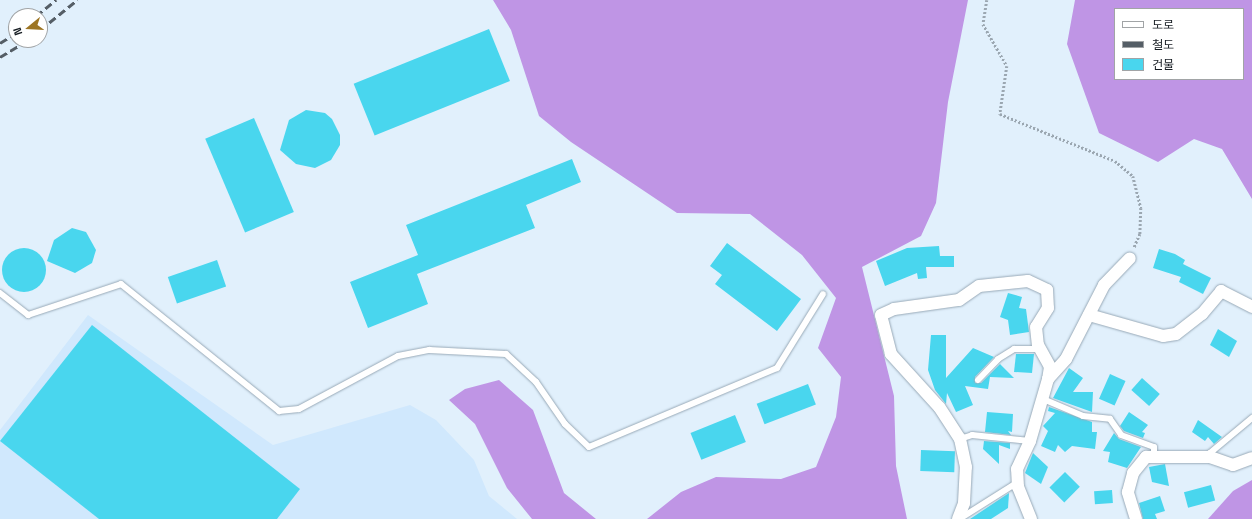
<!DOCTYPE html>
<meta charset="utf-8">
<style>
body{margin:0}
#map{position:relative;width:1252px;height:519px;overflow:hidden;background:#e1f0fc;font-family:"Space Grotesk","Noto Sans KR",sans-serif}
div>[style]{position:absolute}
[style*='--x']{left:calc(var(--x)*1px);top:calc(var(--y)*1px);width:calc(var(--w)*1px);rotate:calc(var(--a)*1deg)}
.built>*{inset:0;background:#d0e8fd}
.forest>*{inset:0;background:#bf95e5}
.building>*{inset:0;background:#49d6ee;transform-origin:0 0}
.round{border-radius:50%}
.path>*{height:2.5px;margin-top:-1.25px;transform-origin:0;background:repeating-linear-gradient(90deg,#9ba7b1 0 2px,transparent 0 4px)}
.roads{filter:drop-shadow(0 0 1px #98a9b7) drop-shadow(0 0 1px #98a9b7)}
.lane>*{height:6px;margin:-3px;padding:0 3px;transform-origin:3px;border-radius:3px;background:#fff}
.street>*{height:12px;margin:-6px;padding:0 6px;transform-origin:6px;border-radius:6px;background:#fff}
.rail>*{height:3px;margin-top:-1.5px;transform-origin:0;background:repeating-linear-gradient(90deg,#555e66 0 8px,transparent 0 12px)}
span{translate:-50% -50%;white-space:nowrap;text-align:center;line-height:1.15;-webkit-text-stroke:3px #fff;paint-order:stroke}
.legend{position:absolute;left:1114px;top:8px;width:130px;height:72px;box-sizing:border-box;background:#fff;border:1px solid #a1a4a6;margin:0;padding:5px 7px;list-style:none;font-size:12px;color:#151b21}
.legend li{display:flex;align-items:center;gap:8px;height:20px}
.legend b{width:20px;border:1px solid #a1a4a6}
.north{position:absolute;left:8px;top:8px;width:40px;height:40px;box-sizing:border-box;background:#fff;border:1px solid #a1a4a6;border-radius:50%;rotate:252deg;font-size:11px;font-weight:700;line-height:16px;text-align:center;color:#151b21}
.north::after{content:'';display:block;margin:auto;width:14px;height:18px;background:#9d7523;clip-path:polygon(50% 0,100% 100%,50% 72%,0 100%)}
</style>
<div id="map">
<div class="built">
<div style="clip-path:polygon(88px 315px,273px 445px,410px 405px,436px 420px,474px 460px,489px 496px,517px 519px,0 519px,0 430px)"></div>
</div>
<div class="forest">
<div style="clip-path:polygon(493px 0,968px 0,948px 102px,936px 203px,921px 236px,862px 267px,894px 396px,896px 466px,907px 519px,647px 519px,681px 492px,716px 477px,781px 479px,816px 467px,836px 417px,841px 377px,818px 348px,836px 298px,802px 255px,750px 214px,677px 213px,571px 142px,539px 116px,511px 30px)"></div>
<div style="clip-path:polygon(evenodd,1075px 0,1252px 0,1252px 199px,1222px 149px,1194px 139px,1158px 162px,1099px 133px,1067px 44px,1075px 0,1115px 9px,1243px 9px,1243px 79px,1115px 79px,1115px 9px)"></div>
<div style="clip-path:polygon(499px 380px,533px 410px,564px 493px,596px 519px,532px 519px,507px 488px,475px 424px,449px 400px,465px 389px)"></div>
<div style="clip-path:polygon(1252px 480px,1252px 519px,1208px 519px,1233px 491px)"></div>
</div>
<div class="building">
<div style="left:489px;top:29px;width:56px;height:146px;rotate:68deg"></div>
<div style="clip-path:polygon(306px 110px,325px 113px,332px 119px,340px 135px,340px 145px,331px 160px,315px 168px,296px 164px,280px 150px,289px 120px)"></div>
<div style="left:254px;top:118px;width:102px;height:53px;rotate:67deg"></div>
<div style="clip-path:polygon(572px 159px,581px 182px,526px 205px,535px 228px,417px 274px,428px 304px,368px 328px,350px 282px,418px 255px,406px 225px)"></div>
<div style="clip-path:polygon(72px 228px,86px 232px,96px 250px,92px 263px,75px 273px,47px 261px,54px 240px)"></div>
<div style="clip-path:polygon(727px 243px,801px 299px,777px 331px,715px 284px,722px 275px,710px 266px)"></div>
<div style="clip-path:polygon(939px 246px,940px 256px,954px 256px,954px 267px,926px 267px,927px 278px,918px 279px,917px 273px,885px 286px,876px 261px,907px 248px)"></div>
<div class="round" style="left:2px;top:248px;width:44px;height:44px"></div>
<div style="clip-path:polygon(1159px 249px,1175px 254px,1185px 260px,1183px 264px,1211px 278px,1203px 294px,1179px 282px,1181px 277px,1153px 268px)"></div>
<div style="left:217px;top:260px;width:28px;height:52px;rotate:71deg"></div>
<div style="clip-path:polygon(1008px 293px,1022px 297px,1019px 308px,1026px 309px,1029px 332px,1010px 335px,1008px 320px,1000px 317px)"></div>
<div style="clip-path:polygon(92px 325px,300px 489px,277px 519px,99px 519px,0 441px)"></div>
<div style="clip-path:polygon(1218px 329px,1237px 341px,1229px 357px,1210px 345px)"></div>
<div style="clip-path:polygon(931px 335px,946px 335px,946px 378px,973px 348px,994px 357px,975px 377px,975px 383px,981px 383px,1000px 364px,1014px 378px,990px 377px,988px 389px,965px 386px,973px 405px,956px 412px,947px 393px,946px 404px,935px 390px,928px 370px)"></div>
<div style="clip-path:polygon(1016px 354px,1034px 354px,1032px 373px,1014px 372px)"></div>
<div style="clip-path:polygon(1069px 368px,1083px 378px,1073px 392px,1093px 392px,1092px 412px,1053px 398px)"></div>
<div style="left:1110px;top:374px;width:17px;height:27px;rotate:24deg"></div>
<div style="left:1142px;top:378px;width:24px;height:16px;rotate:42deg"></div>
<div style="left:808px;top:384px;width:22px;height:55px;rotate:69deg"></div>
<div style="clip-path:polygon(1049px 407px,1092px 422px,1092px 432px,1097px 432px,1095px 449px,1072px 446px,1065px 452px,1058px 445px,1055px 452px,1041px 446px,1048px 431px,1043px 426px,1055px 413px,1048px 411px)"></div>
<div style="clip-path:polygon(987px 412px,1013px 414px,1012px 432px,1008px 431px,1011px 435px,985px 432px)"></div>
<div style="clip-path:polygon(1129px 412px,1148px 425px,1142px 432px,1145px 433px,1143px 438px,1124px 431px,1120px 426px)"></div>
<div style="left:735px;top:415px;width:29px;height:48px;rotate:68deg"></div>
<div style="clip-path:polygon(1198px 420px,1222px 437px,1214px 444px,1208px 437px,1205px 441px,1192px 432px)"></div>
<div style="clip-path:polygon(1114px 433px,1119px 439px,1141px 447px,1127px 468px,1108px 462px,1110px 452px,1103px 451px)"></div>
<div style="clip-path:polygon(984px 441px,1010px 443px,1010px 449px,999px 445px,999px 464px,983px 449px)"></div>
<div style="left:921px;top:450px;width:34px;height:21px;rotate:2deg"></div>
<div style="clip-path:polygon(1033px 453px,1048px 467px,1041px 484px,1025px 473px)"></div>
<div style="clip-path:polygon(1165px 464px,1169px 486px,1152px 482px,1149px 467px)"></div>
<div style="left:1065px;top:472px;width:21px;height:22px;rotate:45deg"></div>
<div style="left:1211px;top:485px;width:16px;height:28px;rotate:75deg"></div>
<div style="left:1112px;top:490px;width:13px;height:18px;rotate:86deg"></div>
<div style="clip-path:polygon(1009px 493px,1008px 508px,991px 519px,970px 519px)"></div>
<div style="clip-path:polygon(1160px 496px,1165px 511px,1155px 514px,1157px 519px,1143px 519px,1139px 503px)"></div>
</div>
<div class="path">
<div style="--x:987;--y:0;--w:24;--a:99"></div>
<div style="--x:983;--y:24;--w:48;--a:60.3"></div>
<div style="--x:1007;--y:66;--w:49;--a:98.3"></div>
<div style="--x:1000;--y:114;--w:124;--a:22.2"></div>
<div style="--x:1115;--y:161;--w:23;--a:40"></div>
<div style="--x:1133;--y:176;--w:33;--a:76"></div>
<div style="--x:1141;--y:208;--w:26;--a:92"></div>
<div style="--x:1140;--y:234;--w:15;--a:113"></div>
</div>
<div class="roads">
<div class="lane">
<div style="--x:0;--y:293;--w:36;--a:38"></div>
<div style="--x:28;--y:315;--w:98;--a:-18.4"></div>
<div style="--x:121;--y:284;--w:203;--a:38.8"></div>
<div style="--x:279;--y:411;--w:20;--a:-6"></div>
<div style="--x:299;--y:409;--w:112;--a:-28.2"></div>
<div style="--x:398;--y:356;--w:32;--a:-11"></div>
<div style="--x:429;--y:350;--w:77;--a:3"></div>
<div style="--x:506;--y:354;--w:41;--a:43"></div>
<div style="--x:536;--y:382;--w:51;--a:55.4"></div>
<div style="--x:565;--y:424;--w:33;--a:44"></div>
<div style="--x:589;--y:447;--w:204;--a:-22.8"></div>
<div style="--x:777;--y:368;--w:87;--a:-58.1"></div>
<div style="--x:978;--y:380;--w:29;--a:-46"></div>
<div style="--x:998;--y:359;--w:19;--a:-32"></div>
<div style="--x:1014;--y:349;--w:26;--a:0"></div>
<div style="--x:1043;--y:399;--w:43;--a:23"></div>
<div style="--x:1083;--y:416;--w:27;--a:6"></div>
<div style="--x:1110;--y:419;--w:19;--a:55"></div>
<div style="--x:1121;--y:435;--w:35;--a:20"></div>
<div style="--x:1154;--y:447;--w:10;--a:90"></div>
<div style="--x:960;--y:439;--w:13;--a:-18"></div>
<div style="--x:972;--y:435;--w:58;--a:5.9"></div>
<div style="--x:1210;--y:457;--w:4;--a:-90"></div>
<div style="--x:1210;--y:453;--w:55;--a:-39.8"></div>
<div style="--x:961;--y:518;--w:67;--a:-32.3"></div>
</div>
<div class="street">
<div style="--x:1089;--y:315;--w:77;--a:15.8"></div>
<div style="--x:1163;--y:336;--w:13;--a:-9"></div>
<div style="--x:1176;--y:334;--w:33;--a:-38"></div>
<div style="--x:1202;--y:314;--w:30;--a:-50"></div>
<div style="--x:1221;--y:291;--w:35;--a:27"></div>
<div style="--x:958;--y:519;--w:17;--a:-69"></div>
<div style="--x:964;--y:503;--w:36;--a:-87"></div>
<div style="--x:966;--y:467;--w:29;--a:-102"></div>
<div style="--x:960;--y:439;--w:38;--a:-123"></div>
<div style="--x:939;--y:407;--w:72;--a:-132.2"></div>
<div style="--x:891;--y:354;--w:40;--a:-104.4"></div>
<div style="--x:881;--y:315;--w:14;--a:-25"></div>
<div style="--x:894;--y:309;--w:66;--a:-7.9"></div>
<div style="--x:959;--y:300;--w:24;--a:-35"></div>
<div style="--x:979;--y:286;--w:49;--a:-5.8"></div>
<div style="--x:1028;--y:281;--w:21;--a:25"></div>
<div style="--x:1047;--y:290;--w:18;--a:87"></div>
<div style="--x:1048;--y:308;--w:22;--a:122"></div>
<div style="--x:1036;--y:327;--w:18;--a:84"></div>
<div style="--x:1038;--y:345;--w:25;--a:61"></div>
<div style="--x:1050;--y:367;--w:12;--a:99"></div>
<div style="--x:1031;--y:519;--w:35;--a:-112"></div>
<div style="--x:1018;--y:487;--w:18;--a:-93"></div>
<div style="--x:1017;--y:469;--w:31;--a:-65"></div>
<div style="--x:1030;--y:441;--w:65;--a:-73.8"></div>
<div style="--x:1048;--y:379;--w:27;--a:-48"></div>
<div style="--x:1066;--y:359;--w:83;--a:-62.8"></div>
<div style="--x:1104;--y:285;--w:37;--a:-46"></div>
<div style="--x:1136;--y:519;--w:28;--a:-107"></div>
<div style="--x:1128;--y:492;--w:20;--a:-75"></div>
<div style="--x:1133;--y:473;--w:21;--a:-51"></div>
<div style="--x:1146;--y:457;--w:64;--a:0"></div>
<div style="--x:1210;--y:457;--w:24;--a:19"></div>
<div style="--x:1233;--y:465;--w:20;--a:-20"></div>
</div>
</div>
<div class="rail">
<div style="--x:36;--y:16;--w:26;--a:-39"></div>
<div style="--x:40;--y:30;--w:48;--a:-39"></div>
<div style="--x:0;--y:43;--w:19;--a:-32"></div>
<div style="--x:0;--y:57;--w:33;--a:-31"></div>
</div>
<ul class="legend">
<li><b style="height:5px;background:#fff"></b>도로</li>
<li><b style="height:5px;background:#555e66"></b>철도</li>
<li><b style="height:11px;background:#49d6ee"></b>건물</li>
</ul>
<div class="north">N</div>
</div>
